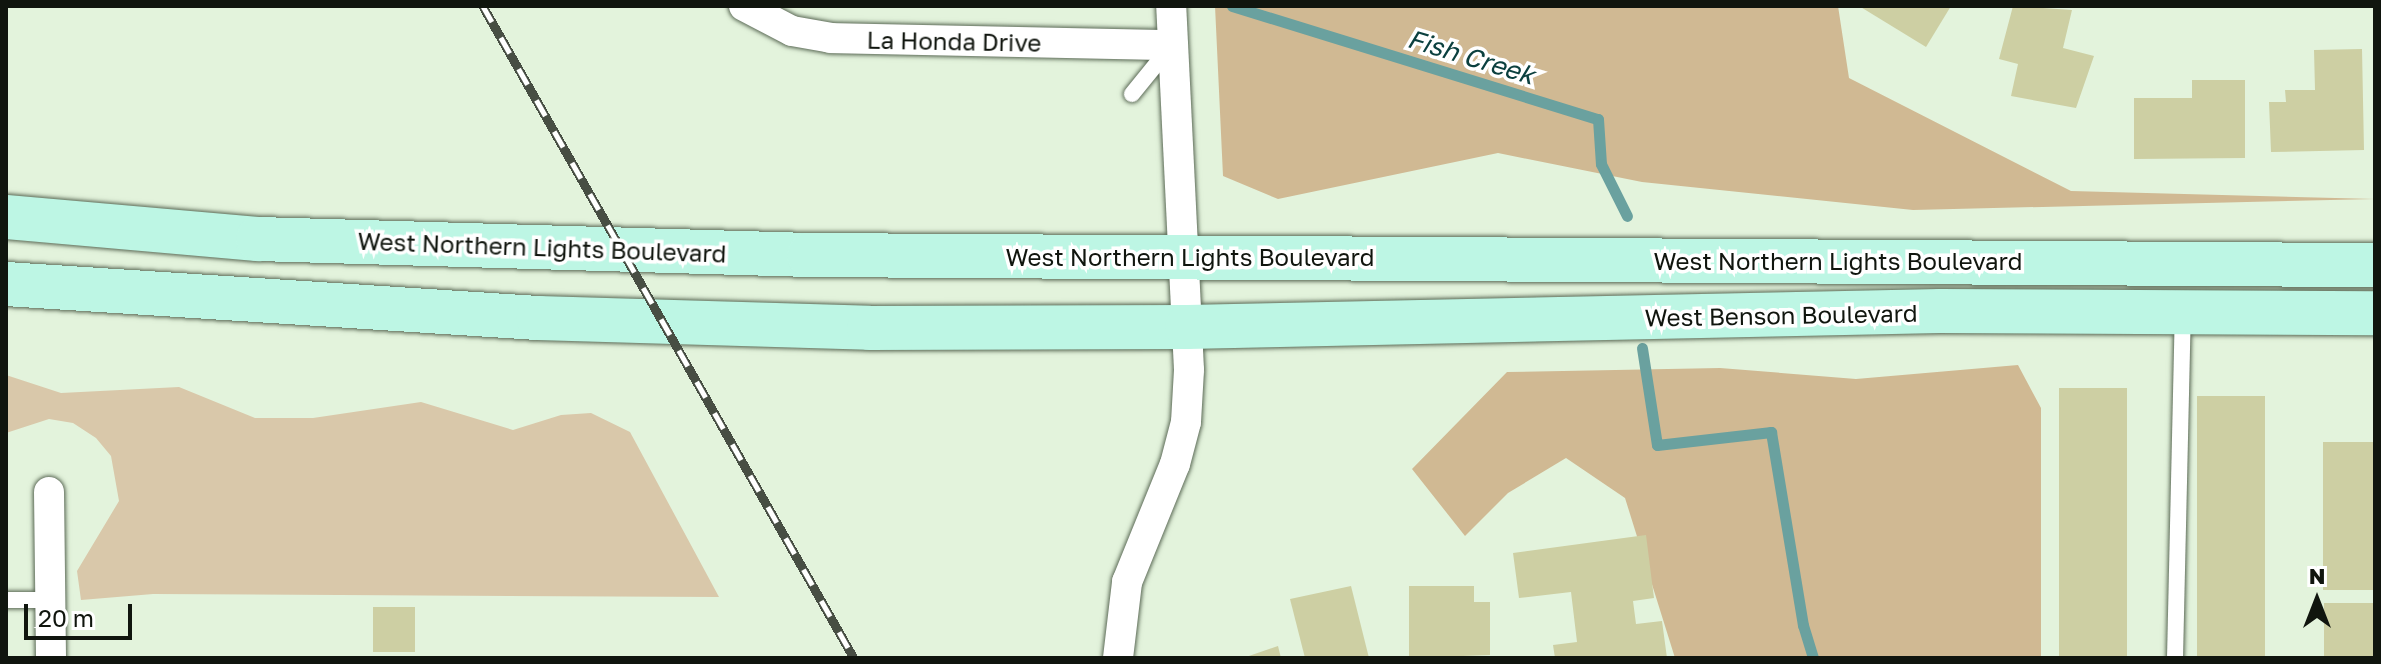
<!DOCTYPE html>
<style>
body{margin:0}
#map{position:relative;width:2381px;height:664px;overflow:hidden;background:#e3f3dc;font-family:"Golos Text",sans-serif}
div>[style]{position:absolute}
[style*='--x']{left:calc(var(--x)*1px);top:calc(var(--y)*1px);width:calc(var(--w)*1px);rotate:calc(var(--a)*1deg)}
.green>*{inset:0;background:#d9c8aa}
.forest>*{inset:0;background:#d0b993}
.stream>*{height:11px;margin:-5.5px;padding:0 5.5px;transform-origin:5.5px;border-radius:5.5px;background:#6aa19f}
.building>*{inset:0;background:#cdcfa3;transform-origin:0 0}
.roads{filter:drop-shadow(0 0 2px #5c6b57) drop-shadow(0 0 2px #5c6b57)}
.service>*{height:16px;margin:-8px;padding:0 8px;transform-origin:8px;border-radius:8px;background:#fff}
.minor>*{height:30px;margin:-15px;padding:0 15px;transform-origin:15px;border-radius:15px;background:#fff}
.secondary>*{height:44px;margin:-22px;padding:0 22px;transform-origin:22px;border-radius:22px;background:#bdf6e4}
.rail>*{height:9px;margin-top:-4.5px;transform-origin:0;background:repeating-linear-gradient(90deg,#fff 0 18px,#474e43 0 36px);box-sizing:border-box;border-block:2px solid #474e43}
span{translate:-50% -50%;white-space:nowrap;text-align:center;line-height:1.15;-webkit-text-stroke:7px #fff;paint-order:stroke}
.street-label{font-size:24px;color:#10150e}
.water-label{font-size:26px;color:#0b403f;font-style:italic}
.frame{position:absolute;inset:0;border:8px solid #10150e;pointer-events:none}
.north{position:absolute;left:2277px;top:560px;width:80px;height:80px;-webkit-text-stroke:6px #fff;paint-order:stroke;rotate:0deg;font-size:22px;font-weight:700;line-height:32px;text-align:center;color:#10150e}
.north::after{content:'';display:block;margin:auto;width:28px;height:36px;background:#10150e;clip-path:polygon(50% 0,100% 100%,50% 72%,0 100%)}
.scale{position:absolute;left:24px;top:604px;width:108px;height:36px;box-sizing:border-box;border:4px solid #10150e;border-top:0;padding-left:10px;font-size:24px;line-height:28px;white-space:nowrap;color:#10150e;-webkit-text-stroke:6px #fff;paint-order:stroke}
</style>
<div id="map">
<div class="green">
<div style="clip-path:polygon(6px 375px,61px 393px,179px 387px,255px 418px,313px 418px,421px 402px,513px 430px,561px 415px,591px 413px,630px 432px,719px 597px,153px 594px,81px 600px,77px 571px,119px 501px,111px 456px,96px 438px,73px 423px,49px 419px,6px 433px)"></div>
</div>
<div class="forest">
<div style="clip-path:polygon(1215px 6px,1838px 6px,1849px 78px,2071px 191px,2375px 199px,1913px 210px,1642px 182px,1498px 153px,1278px 199px,1223px 176px)"></div>
<div style="clip-path:polygon(2018px 365px,2041px 408px,2041px 658px,1675px 658px,1625px 498px,1566px 458px,1508px 493px,1465px 536px,1412px 469px,1507px 372px,1720px 368px,1856px 379px)"></div>
</div>
<div class="stream">
<div style="--x:1232;--y:6;--w:383;--a:17.2"></div>
<div style="--x:1598;--y:119;--w:45;--a:86.2"></div>
<div style="--x:1601;--y:164;--w:58;--a:63.4"></div>
<div style="--x:1642;--y:348;--w:98;--a:81.2"></div>
<div style="--x:1657;--y:445;--w:115;--a:-6.5"></div>
<div style="--x:1771;--y:432;--w:196;--a:80.6"></div>
<div style="--x:1803;--y:625;--w:34;--a:73"></div>
</div>
<div class="building">
<div style="clip-path:polygon(1859px 6px,1951px 6px,1926px 47px)"></div>
<div style="clip-path:polygon(2013px 6px,2072px 10px,2063px 48px,2094px 56px,2076px 108px,2011px 96px,2018px 64px,1999px 59px)"></div>
<div style="clip-path:polygon(2362px 49px,2364px 150px,2271px 152px,2269px 102px,2286px 102px,2285px 90px,2315px 90px,2314px 50px)"></div>
<div style="clip-path:polygon(2192px 80px,2245px 80px,2245px 158px,2134px 159px,2134px 98px,2192px 98px)"></div>
<div style="left:2059px;top:388px;width:68px;height:270px"></div>
<div style="left:2197px;top:396px;width:68px;height:262px"></div>
<div style="left:2323px;top:442px;width:52px;height:148px"></div>
<div style="clip-path:polygon(1646px 535px,1654px 598px,1633px 601px,1636px 624px,1662px 621px,1667px 658px,1555px 658px,1553px 645px,1577px 642px,1571px 592px,1519px 598px,1513px 553px)"></div>
<div style="clip-path:polygon(1351px 586px,1369px 658px,1305px 658px,1290px 599px)"></div>
<div style="clip-path:polygon(1409px 586px,1474px 586px,1474px 602px,1490px 602px,1490px 655px,1409px 658px)"></div>
<div style="left:2324px;top:603px;width:51px;height:55px"></div>
<div style="left:373px;top:607px;width:42px;height:45px"></div>
<div style="clip-path:polygon(1278px 646px,1281px 658px,1243px 658px)"></div>
</div>
<div class="roads">
<div class="service">
<div style="--x:1132;--y:94;--w:62;--a:-50.9"></div>
<div style="--x:6;--y:600;--w:44;--a:0"></div>
<div style="--x:2175;--y:658;--w:345;--a:-88.7"></div>
</div>
<div class="minor">
<div style="--x:744;--y:6;--w:54;--a:27.5"></div>
<div style="--x:792;--y:31;--w:39;--a:10"></div>
<div style="--x:830;--y:38;--w:341;--a:1.2"></div>
<div style="--x:49;--y:492;--w:166;--a:89.3"></div>
<div style="--x:1118;--y:658;--w:77;--a:-83.2"></div>
<div style="--x:1127;--y:582;--w:127;--a:-67.9"></div>
<div style="--x:1175;--y:464;--w:43;--a:-75.3"></div>
<div style="--x:1186;--y:422;--w:52;--a:-86.7"></div>
<div style="--x:1189;--y:370;--w:364;--a:-92.8"></div>
</div>
<div class="secondary">
<div style="--x:6;--y:217;--w:253;--a:5"></div>
<div style="--x:258;--y:239;--w:551;--a:1.66"></div>
<div style="--x:809;--y:255;--w:1566;--a:0.37"></div>
<div style="--x:6;--y:284;--w:533;--a:3.66"></div>
<div style="--x:538;--y:318;--w:331;--a:1.7"></div>
<div style="--x:869;--y:328;--w:318;--a:-0.2"></div>
<div style="--x:1187;--y:327;--w:753;--a:-1.22"></div>
<div style="--x:1940;--y:311;--w:435;--a:0.3"></div>
</div>
</div>
<div class="rail">
<div style="--x:483;--y:6;--w:750;--a:60.36"></div>
</div>
<div class="street-label">
<span style="left:954px;top:41px;rotate:1deg">La Honda Drive</span>
<span style="left:542px;top:247px;rotate:2deg">West Northern Lights Boulevard</span>
<span style="left:1190px;top:257px">West Northern Lights Boulevard</span>
<span style="left:1838px;top:261px">West Northern Lights Boulevard</span>
<span style="left:1781px;top:315px;rotate:-1deg">West Benson Boulevard</span>
</div>
<div class="water-label">
<span style="left:1471px;top:57px;rotate:17deg">Fish Creek</span>
</div>
<div class="frame"></div>
<div class="north">N</div>
<div class="scale">20 m</div>
</div>
